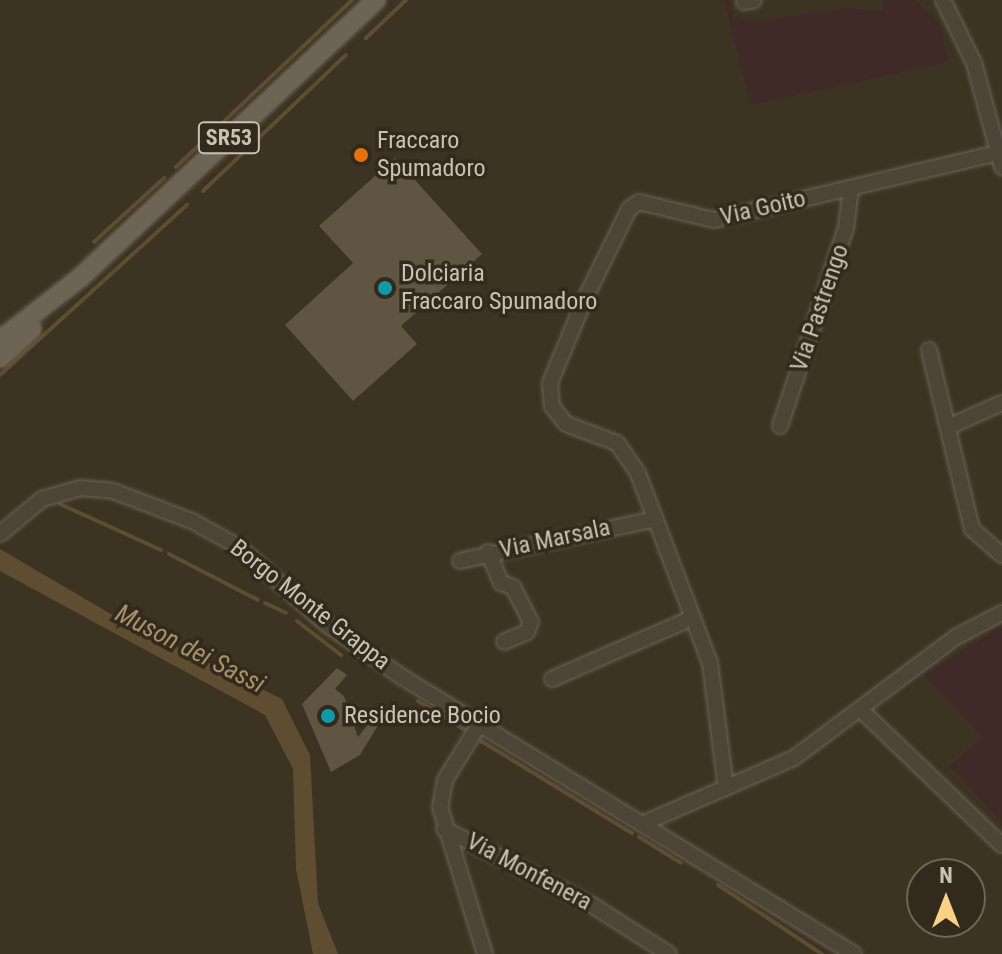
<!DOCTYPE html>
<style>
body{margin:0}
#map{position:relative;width:1002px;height:954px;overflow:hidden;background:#3d3323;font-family:"Roboto Condensed",sans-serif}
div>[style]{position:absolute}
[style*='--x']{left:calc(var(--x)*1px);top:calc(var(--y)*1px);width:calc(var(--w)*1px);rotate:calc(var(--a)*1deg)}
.green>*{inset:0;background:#402a27}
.water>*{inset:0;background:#5e4d31}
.stream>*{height:4px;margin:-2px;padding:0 2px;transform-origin:2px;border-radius:2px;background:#5e4d31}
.building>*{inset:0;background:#605442}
.roads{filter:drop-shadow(0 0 2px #6b6355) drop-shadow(0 0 2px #6b6355)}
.minor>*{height:14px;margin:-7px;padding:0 7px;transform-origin:7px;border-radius:7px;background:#4d4537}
.major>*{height:18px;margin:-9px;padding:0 9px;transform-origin:9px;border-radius:9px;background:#6d6455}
.dots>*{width:22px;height:22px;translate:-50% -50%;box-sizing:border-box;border:4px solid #322a1c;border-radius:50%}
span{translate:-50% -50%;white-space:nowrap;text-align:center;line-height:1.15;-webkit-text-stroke:7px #322a1c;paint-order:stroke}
.shield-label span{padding:2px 6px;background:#322a1c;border:2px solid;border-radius:6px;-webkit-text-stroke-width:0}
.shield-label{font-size:22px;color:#c9c1b3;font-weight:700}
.poi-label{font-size:24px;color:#c9c1b3}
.left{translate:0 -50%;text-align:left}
.street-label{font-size:24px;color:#c9c1b3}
.water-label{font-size:26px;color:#a8906b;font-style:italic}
.north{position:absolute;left:906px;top:858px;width:80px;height:80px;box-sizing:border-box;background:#322a1c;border:2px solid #6e6658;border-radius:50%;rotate:0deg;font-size:22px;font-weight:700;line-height:32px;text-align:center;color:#c9c1b3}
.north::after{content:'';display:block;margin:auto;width:28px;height:36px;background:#f9d187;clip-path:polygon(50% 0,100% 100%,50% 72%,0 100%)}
</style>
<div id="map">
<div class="green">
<div style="clip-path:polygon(724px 0,730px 0,734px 16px,752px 22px,847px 8px,883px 11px,884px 0,916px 0,940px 25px,949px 62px,751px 105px)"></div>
<div style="clip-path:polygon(1002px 626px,1002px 823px,950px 766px,982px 737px,924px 675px)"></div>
</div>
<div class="water">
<div style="clip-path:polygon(0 549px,116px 617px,282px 699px,310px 755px,318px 903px,338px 954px,313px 954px,296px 869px,293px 769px,265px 715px,0 571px)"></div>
</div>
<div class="stream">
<div style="--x:366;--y:38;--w:55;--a:-43.5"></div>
<div style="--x:176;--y:167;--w:243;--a:-43.5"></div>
<div style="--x:203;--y:191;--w:197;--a:-43.6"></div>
<div style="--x:94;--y:242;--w:95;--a:-42.4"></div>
<div style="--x:0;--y:375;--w:253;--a:-42.3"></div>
<div style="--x:60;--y:504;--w:111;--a:24.5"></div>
<div style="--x:169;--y:554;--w:100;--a:27.3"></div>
<div style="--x:265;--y:603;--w:23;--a:25"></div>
<div style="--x:297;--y:621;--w:56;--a:37.7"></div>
<div style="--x:418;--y:701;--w:55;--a:31.7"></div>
<div style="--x:481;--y:741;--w:177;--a:31.4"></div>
<div style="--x:639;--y:837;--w:49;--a:31.8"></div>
<div style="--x:718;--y:885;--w:125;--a:33.6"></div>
</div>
<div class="building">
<div style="clip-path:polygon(395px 158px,482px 254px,401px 326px,417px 344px,353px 401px,285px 325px,353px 263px,319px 226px)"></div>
<div style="clip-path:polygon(337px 668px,347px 675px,335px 689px,344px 696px,358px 737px,373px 718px,380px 722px,360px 755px,331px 772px,302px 704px)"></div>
</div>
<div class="roads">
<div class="minor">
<div style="--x:943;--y:0;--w:70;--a:63.8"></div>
<div style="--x:974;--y:63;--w:108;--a:74.9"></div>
<div style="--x:744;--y:2;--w:10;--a:-11"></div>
<div style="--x:929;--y:350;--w:184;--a:76.5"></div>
<div style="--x:972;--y:529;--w:40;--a:41"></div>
<div style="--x:780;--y:426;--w:209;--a:-71.6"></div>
<div style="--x:846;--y:228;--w:40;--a:-82.9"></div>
<div style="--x:948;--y:427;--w:59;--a:-24"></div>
<div style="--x:0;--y:534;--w:55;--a:-39.8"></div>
<div style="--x:42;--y:499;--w:41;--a:-15.8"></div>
<div style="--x:81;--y:488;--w:32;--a:5"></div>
<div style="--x:113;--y:491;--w:85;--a:20.8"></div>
<div style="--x:192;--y:521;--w:54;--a:29"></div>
<div style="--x:239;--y:547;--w:116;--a:41.5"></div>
<div style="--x:326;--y:624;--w:93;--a:34.9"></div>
<div style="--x:402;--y:677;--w:530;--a:31.5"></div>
<div style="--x:488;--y:552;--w:34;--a:67"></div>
<div style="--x:501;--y:583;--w:13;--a:18"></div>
<div style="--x:513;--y:587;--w:39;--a:63"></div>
<div style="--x:531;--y:622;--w:11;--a:112"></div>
<div style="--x:527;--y:632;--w:25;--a:157"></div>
<div style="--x:460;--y:561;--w:195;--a:-12.1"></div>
<div style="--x:552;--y:679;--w:150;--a:-23.5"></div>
<div style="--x:861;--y:710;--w:195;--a:43.8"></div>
<div style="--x:479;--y:725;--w:65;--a:121.7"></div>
<div style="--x:445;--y:780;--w:27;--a:100"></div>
<div style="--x:440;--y:807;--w:154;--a:73"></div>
<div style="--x:726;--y:788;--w:126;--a:-97.3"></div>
<div style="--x:710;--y:663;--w:203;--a:-110.8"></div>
<div style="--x:638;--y:473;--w:37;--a:-125"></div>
<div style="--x:617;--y:443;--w:54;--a:-159.6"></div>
<div style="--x:566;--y:424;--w:23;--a:-128"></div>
<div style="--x:552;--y:406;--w:23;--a:-95"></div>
<div style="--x:550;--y:383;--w:89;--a:-67.5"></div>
<div style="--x:584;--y:301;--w:102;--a:-63.9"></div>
<div style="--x:629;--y:209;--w:12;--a:-35"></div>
<div style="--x:639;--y:202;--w:77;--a:13.5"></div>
<div style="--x:714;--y:220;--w:292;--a:-13.3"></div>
<div style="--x:642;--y:824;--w:166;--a:-23.5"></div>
<div style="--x:794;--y:758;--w:202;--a:-36.8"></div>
<div style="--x:956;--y:637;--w:52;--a:-27.6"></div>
<div style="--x:444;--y:829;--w:166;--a:27.2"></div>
<div style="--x:592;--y:905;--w:91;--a:32.5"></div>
</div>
<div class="major">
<div style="--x:0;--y:340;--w:103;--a:-37.9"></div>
<div style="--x:81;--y:277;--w:405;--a:-43.2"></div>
<div style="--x:0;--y:358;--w:43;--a:-42.2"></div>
</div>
</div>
<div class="dots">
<div style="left:361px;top:155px;background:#e8710a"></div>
<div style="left:385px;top:288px;background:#0f9aa8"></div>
<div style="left:328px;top:716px;background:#0f9aa8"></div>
</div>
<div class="shield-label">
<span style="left:229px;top:138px">SR53</span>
</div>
<div class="poi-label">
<span class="left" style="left:377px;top:155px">Fraccaro<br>Spumadoro</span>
<span class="left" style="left:401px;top:288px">Dolciaria<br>Fraccaro Spumadoro</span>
<span class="left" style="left:344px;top:716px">Residence Bocio</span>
</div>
<div class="street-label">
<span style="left:763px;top:208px;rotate:-13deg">Via Goito</span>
<span style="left:820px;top:308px;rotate:-71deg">Via Pastrengo</span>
<span style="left:555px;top:539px;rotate:-12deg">Via Marsala</span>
<span style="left:310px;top:605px;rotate:38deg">Borgo Monte Grappa</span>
<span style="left:529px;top:872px;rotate:28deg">Via Monfenera</span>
</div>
<div class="water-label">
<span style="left:190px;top:649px;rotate:27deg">Muson dei Sassi</span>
</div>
<div class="north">N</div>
</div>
